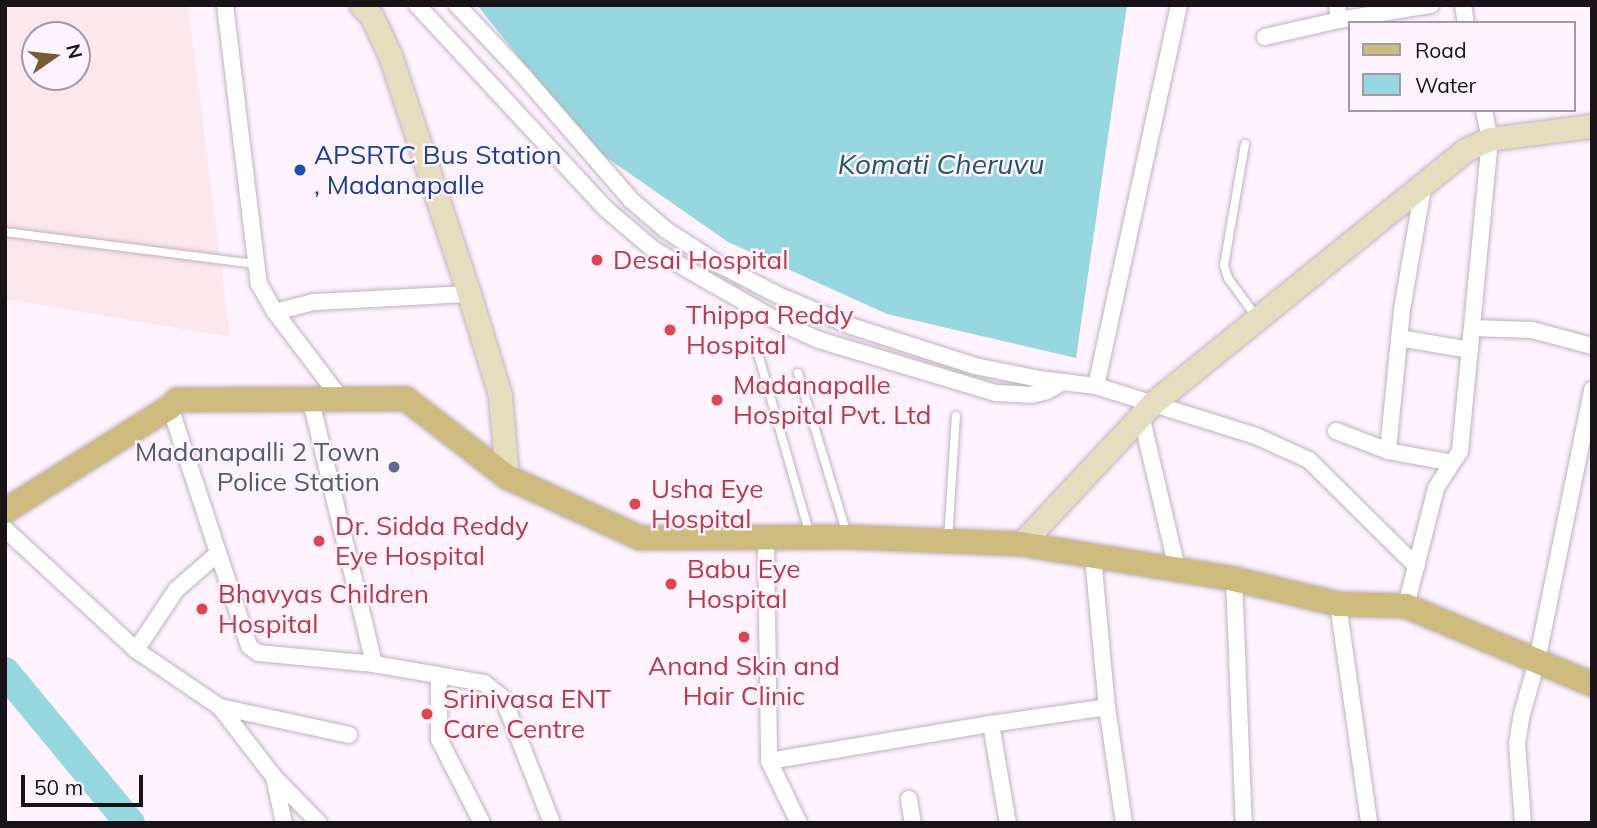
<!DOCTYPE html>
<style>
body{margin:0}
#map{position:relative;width:1597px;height:828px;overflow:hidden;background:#fff3ff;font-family:Mulish,sans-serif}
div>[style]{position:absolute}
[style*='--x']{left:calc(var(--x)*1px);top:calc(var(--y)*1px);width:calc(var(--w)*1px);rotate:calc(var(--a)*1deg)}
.industrial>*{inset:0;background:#fce7ec}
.water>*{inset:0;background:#97d7df}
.river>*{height:30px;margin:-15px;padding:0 15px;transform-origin:15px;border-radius:15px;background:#97d7df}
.roads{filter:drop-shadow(0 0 2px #bfb3bf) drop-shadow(0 0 2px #bfb3bf)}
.lane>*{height:8px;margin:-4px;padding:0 4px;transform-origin:4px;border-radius:4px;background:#fff}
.street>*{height:16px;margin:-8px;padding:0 8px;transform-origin:8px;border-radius:8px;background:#fff}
.secondary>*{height:23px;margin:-11.5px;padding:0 11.5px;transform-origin:11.5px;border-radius:11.5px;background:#e6ddbe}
.primary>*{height:24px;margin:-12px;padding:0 12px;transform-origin:12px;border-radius:12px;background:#cebb7e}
.dots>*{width:19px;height:19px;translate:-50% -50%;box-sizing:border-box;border:4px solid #fff3ff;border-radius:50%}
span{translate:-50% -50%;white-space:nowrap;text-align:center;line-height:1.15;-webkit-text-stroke:5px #fff3ff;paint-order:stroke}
.transit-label{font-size:26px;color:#164399}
.left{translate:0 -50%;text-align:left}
.health-label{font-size:26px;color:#be3a42}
.service-label{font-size:26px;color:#4e5e75}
.right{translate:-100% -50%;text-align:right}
.water-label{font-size:28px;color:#22585f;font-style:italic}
.frame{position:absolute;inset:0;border:7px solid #171317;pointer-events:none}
.legend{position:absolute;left:1348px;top:21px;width:228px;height:91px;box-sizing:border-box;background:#fff3ff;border:2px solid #a299a2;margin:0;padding:9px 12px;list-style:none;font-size:21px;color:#171317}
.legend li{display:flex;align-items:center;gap:14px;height:35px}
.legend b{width:35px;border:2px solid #a299a2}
.north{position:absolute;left:21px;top:21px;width:70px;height:70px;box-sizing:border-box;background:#fff3ff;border:2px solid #a299a2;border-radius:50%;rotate:76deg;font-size:19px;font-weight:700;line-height:28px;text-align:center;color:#171317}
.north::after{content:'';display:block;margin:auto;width:24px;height:32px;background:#785b2f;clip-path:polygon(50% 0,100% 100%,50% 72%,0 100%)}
.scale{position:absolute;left:21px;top:775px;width:122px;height:32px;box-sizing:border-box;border:4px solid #171317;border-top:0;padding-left:9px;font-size:21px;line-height:24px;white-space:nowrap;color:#171317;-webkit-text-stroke:5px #fff3ff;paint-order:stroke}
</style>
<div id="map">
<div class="industrial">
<div style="clip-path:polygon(evenodd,5px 5px,188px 5px,230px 337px,5px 299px,5px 5px,35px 35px,77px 35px,77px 77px,35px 77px,35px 35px)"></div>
</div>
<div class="water">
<div style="clip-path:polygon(477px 5px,1127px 5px,1076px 358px,887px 314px,728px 242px,590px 146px)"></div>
</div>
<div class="river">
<div style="--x:5;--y:672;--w:196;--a:50.4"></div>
</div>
<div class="roads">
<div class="lane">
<div style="--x:1245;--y:144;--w:123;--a:99.8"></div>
<div style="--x:1224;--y:265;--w:14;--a:73"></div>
<div style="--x:1228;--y:278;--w:46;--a:53.9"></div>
<div style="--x:5;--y:232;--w:253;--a:7.3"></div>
<div style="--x:757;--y:350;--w:192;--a:74"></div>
<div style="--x:798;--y:373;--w:168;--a:73.1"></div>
<div style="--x:948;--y:539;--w:123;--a:-86.3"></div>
</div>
<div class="street">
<div style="--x:225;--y:5;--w:281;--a:83.1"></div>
<div style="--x:259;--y:284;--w:32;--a:60"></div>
<div style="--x:275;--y:312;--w:109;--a:52.8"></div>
<div style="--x:417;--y:5;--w:278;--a:47.2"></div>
<div style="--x:606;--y:209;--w:63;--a:40.5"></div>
<div style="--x:654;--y:250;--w:146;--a:29.9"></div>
<div style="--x:781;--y:323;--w:42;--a:24.1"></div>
<div style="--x:819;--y:340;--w:185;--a:16.7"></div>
<div style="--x:996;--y:393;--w:35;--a:3"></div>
<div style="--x:1031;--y:395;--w:16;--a:-14"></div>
<div style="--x:1047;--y:391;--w:18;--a:-29"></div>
<div style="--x:457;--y:5;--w:95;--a:46.7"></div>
<div style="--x:522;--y:74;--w:167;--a:49.1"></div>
<div style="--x:631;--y:200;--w:46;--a:40.6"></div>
<div style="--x:666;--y:230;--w:64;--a:32.9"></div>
<div style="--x:720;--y:265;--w:65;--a:27.3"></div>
<div style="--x:778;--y:295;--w:79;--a:23"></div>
<div style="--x:851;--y:326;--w:130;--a:17.9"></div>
<div style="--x:975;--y:366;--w:65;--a:11.5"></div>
<div style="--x:1039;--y:379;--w:57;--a:7"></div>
<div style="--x:1096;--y:386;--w:168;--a:17.4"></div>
<div style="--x:1256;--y:436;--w:58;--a:24.4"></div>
<div style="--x:1309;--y:460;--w:151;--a:44.7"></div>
<div style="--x:1337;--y:5;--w:15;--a:82"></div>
<div style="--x:1339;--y:20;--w:93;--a:-9.3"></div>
<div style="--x:1463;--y:5;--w:18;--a:81"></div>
<div style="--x:1265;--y:37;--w:76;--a:-12.9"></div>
<div style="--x:1424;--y:182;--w:130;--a:99.8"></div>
<div style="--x:1402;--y:310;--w:142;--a:95.7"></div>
<div style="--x:1388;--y:451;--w:65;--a:10.6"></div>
<div style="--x:275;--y:312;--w:40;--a:-14.4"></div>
<div style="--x:314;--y:302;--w:155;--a:-3"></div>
<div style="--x:1473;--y:328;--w:59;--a:1.9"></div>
<div style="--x:1532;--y:330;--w:62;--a:14.9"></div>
<div style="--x:1399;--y:338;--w:72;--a:9.6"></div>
<div style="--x:1096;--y:386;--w:390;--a:-77.7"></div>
<div style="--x:310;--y:397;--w:275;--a:76.5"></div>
<div style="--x:170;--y:407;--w:252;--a:71.7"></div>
<div style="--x:249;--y:646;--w:11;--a:38"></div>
<div style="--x:258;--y:653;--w:117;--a:5.4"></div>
<div style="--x:374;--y:664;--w:112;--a:9.8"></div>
<div style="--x:484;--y:683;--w:24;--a:38"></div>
<div style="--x:503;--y:698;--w:134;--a:68.6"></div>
<div style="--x:1141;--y:415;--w:158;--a:76.8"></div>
<div style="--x:1336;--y:431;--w:56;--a:21"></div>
<div style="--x:5;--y:529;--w:178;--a:42.7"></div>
<div style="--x:136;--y:650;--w:102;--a:34.2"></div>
<div style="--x:220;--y:707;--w:88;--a:52.4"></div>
<div style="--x:274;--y:777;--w:47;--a:77.7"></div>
<div style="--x:766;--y:538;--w:223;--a:89.2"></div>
<div style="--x:769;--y:761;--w:69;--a:64.2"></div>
<div style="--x:1093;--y:557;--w:151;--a:84.7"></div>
<div style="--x:1107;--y:707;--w:117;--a:81.7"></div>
<div style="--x:1234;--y:579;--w:244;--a:87.7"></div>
<div style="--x:1338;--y:604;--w:221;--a:81.9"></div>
<div style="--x:1406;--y:606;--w:122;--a:-75.7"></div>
<div style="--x:1436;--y:488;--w:44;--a:-57"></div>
<div style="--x:1460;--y:451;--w:313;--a:-84.5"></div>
<div style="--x:1490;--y:139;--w:30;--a:-102"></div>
<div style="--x:136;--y:650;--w:72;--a:-56.3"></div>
<div style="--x:176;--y:590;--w:55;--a:-41.3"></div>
<div style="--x:439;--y:675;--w:64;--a:90"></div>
<div style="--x:439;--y:739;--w:94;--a:62.9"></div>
<div style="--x:220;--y:707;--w:132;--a:12.2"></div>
<div style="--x:991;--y:724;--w:117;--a:-8.3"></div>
<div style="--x:769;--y:761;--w:225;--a:-9.5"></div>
<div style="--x:991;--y:724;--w:100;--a:80.3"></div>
<div style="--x:274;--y:777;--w:64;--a:45.6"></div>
<div style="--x:909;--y:799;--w:24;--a:81"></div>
<div style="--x:1523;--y:823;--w:79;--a:-94.3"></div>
<div style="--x:1517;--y:744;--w:26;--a:-81"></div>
<div style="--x:1521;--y:718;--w:59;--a:-74.3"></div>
<div style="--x:1537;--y:661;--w:277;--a:-78.5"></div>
</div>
<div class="secondary">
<div style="--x:361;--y:5;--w:16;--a:47"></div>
<div style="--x:372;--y:17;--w:42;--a:64.7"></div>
<div style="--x:390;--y:55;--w:252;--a:71.7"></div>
<div style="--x:469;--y:294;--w:106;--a:72.9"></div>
<div style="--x:500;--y:395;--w:82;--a:85.1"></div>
<div style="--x:1021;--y:544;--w:193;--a:-46.9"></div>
<div style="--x:1153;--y:403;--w:402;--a:-39"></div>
<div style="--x:1465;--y:150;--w:27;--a:-24"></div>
<div style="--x:1490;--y:139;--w:103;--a:-7.3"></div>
</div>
<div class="primary">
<div style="--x:5;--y:511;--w:195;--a:-32.2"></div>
<div style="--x:170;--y:407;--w:10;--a:-45"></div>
<div style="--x:177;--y:400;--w:229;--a:-0.3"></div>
<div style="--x:406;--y:399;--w:128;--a:37.7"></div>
<div style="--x:507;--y:477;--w:146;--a:24.6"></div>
<div style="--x:640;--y:538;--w:208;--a:-0.3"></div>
<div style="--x:848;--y:537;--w:173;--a:2.3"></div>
<div style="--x:1021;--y:544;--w:216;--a:9.3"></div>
<div style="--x:1234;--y:579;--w:107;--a:13.5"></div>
<div style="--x:1338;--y:604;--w:68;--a:1.7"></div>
<div style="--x:1406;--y:606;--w:202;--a:22.8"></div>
</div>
</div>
<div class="dots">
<div style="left:300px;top:170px;background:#1a4fb4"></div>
<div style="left:597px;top:260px;background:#e0444e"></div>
<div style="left:670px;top:330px;background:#e0444e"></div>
<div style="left:717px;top:400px;background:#e0444e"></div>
<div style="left:394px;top:467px;background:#5c6f8a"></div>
<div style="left:635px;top:504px;background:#e0444e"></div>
<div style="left:319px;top:541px;background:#e0444e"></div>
<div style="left:671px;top:584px;background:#e0444e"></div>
<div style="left:202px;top:609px;background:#e0444e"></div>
<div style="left:744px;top:637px;background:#e0444e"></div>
<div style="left:427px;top:714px;background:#e0444e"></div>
</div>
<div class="transit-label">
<span class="left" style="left:314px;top:170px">APSRTC Bus Station<br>, Madanapalle</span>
</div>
<div class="health-label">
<span class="left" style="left:613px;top:260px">Desai Hospital</span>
<span class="left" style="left:686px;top:330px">Thippa Reddy<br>Hospital</span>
<span class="left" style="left:733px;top:400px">Madanapalle<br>Hospital Pvt. Ltd</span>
<span class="left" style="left:651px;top:504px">Usha Eye<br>Hospital</span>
<span class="left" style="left:335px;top:541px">Dr. Sidda Reddy<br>Eye Hospital</span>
<span class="left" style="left:687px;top:584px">Babu Eye<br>Hospital</span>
<span class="left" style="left:218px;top:609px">Bhavyas Children<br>Hospital</span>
<span style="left:744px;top:681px">Anand Skin and<br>Hair Clinic</span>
<span class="left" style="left:443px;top:714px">Srinivasa ENT<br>Care Centre</span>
</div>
<div class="service-label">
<span class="right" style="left:380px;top:467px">Madanapalli 2 Town<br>Police Station</span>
</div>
<div class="water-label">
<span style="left:941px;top:164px">Komati Cheruvu</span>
</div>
<div class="frame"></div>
<ul class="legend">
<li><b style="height:9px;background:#cebb7e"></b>Road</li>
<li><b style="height:19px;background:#97d7df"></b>Water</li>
</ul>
<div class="north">N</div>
<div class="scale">50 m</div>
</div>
